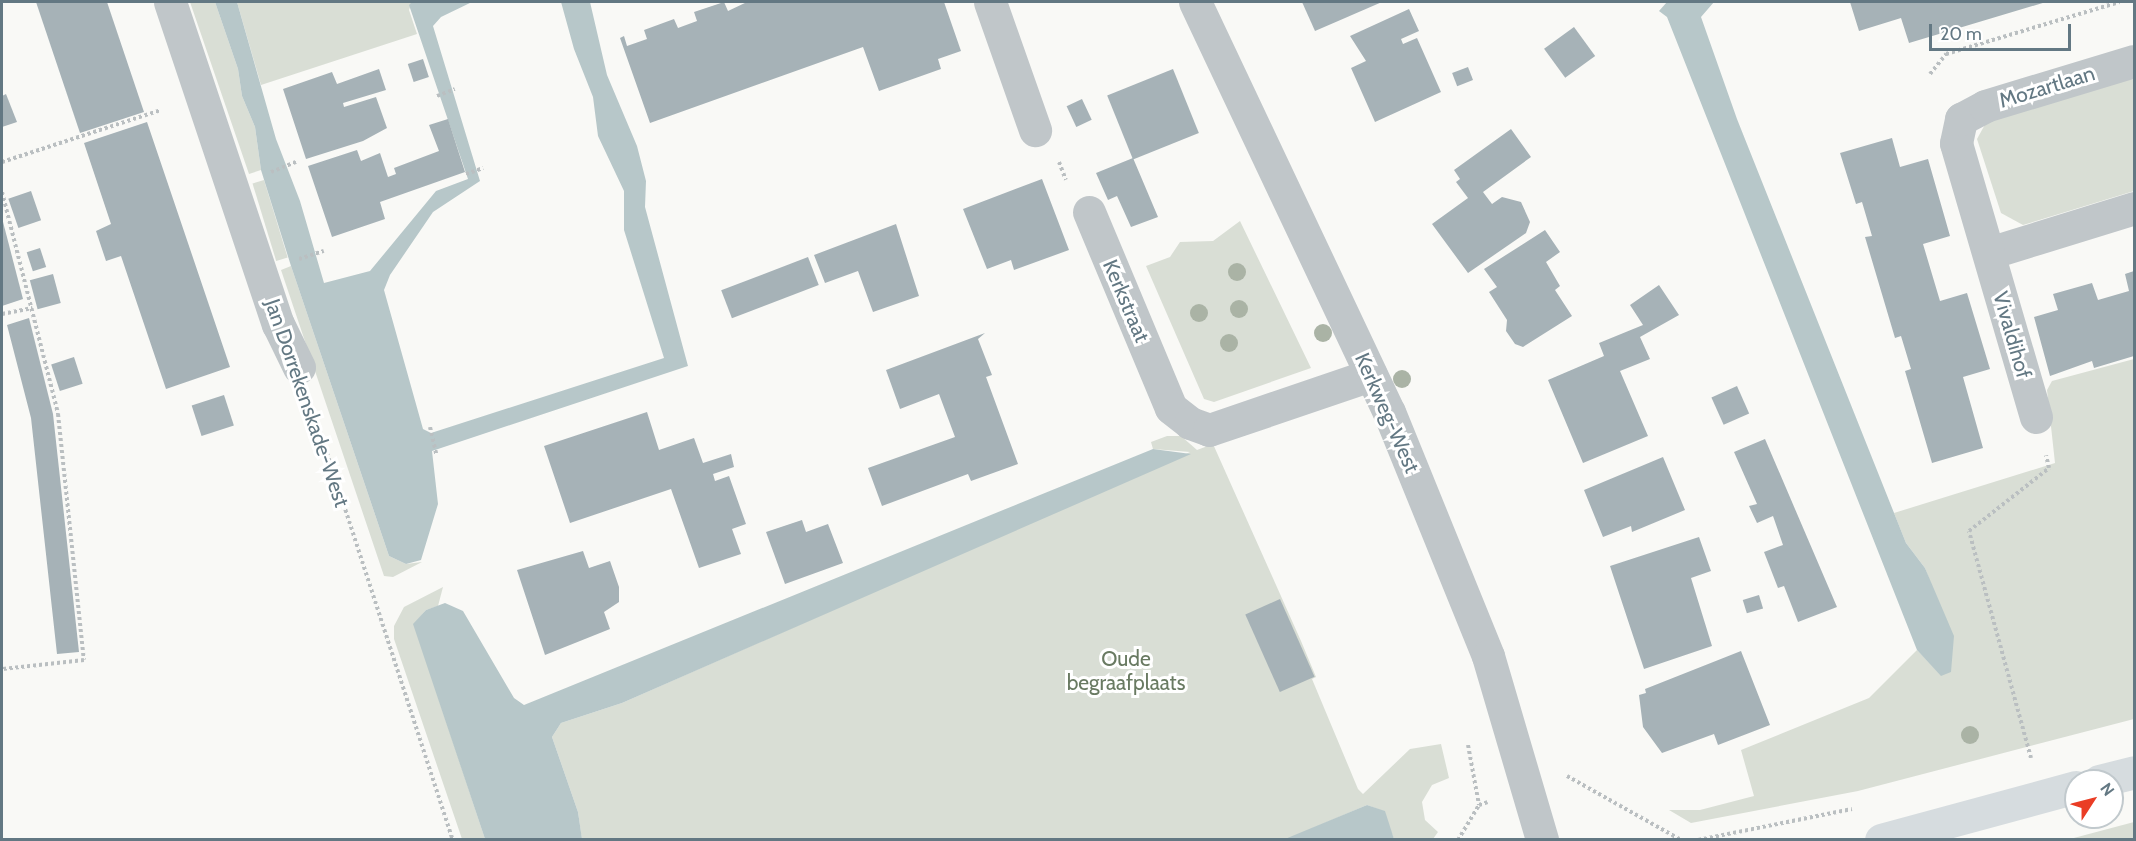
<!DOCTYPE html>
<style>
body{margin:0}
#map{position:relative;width:2136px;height:841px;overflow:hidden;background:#f9f9f6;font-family:Cabin,sans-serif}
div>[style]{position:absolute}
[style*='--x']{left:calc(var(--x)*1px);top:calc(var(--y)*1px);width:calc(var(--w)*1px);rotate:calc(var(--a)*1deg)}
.green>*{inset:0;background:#d9ded5;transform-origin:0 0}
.water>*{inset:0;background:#b7c7c9}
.building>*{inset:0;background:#a6b2b7;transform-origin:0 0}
.path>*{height:4px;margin-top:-2px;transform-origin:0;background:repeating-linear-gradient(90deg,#babfc1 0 3px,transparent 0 6px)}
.street>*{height:33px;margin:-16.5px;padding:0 16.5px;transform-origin:16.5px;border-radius:16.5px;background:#c0c6c9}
.secondary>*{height:33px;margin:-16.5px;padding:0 16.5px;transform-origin:16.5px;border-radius:16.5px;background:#d6dcdf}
.trees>*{width:18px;height:18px;margin:-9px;border-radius:50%;background:#aab3a5}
span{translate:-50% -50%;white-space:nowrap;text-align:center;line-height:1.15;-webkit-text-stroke:6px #fff;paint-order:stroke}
.street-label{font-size:21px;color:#637883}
.park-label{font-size:21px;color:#697a62}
.frame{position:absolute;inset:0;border:3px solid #637883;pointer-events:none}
.north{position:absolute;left:2064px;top:769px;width:60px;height:60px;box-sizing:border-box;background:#fff;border:2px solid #c1c9cd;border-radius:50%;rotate:54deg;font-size:16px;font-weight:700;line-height:24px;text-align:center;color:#637883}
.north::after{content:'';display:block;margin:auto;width:21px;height:27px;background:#ea3d25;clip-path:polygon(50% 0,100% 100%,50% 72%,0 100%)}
.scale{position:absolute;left:1929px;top:24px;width:142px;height:27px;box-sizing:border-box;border:3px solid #637883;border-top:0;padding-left:8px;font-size:18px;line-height:21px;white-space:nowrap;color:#637883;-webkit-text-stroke:4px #fff;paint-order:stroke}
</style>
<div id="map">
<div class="green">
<div style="clip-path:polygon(190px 2px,215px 2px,238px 69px,242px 96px,255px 127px,261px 170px,249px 174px)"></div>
<div style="clip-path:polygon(237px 2px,412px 2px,409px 10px,417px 34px,261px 85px)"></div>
<div style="clip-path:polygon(2128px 77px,2134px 80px,2134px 191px,2023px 225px,2001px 213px,1977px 139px,1988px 119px)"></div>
<div style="left:264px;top:180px;width:81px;height:12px;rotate:73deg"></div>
<div style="clip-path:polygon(1240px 221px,1311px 368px,1214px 402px,1204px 399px,1146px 266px,1170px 257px,1180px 242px,1213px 241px)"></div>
<div style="clip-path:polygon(291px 266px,389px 556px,406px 564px,422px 562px,393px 577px,384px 576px,281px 270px)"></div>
<div style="clip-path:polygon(2134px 359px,2134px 719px,1858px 791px,1691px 823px,1669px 810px,1700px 810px,1754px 796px,1741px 750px,1869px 698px,1917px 650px,1941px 675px,1946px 623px,1925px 568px,1906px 543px,1894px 513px,2055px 463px,2047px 390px,2052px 381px)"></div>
<div style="clip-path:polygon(1167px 436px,1181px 436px,1197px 450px,1213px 444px,1301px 641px,1316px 677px,1312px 679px,1358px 789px,1363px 794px,1410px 749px,1441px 744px,1449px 778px,1432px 785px,1422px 802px,1425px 820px,1438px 832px,1433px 839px,1394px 839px,1383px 811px,1367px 805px,1285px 840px,582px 840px,578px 812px,552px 737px,561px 723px,622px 703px,1190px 452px,1153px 449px,1151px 442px)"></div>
<div style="clip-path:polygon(443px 587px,438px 606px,426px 610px,414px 624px,485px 839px,462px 839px,394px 639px,394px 626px,404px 607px)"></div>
<div style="clip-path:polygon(2134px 822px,2134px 839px,2070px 839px)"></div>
</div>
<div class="water">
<div style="clip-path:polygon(215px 2px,237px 2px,276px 139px,300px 201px,324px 283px,370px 271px,436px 191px,468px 179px,409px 5px,412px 2px,472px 2px,441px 17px,433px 26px,480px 181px,433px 212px,390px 275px,384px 290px,423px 429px,431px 433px,664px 358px,624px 230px,624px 191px,598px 136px,593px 97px,574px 49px,561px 2px,590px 2px,607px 75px,637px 146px,646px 181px,645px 207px,688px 366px,432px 451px,438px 504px,421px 560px,406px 564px,389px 556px,291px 266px,261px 170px,255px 127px,242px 96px,238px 69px)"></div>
<div style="clip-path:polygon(1667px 2px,1714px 2px,1701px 17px,1737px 119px,1906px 543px,1925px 568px,1954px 636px,1951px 672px,1941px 676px,1917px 650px,1667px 17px,1659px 11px)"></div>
<div style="clip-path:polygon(1153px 449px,1191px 454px,622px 703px,561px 723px,552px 737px,578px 812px,582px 839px,485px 839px,413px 624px,426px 610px,445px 603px,463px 611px,514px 698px,524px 705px)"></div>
<div style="clip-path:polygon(1367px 805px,1385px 811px,1394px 839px,1285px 839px)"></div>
</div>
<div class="building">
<div style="clip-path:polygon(36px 2px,107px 2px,144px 112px,80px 133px)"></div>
<div style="clip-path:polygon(724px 2px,728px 11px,747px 2px,944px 2px,961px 51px,938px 59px,941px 69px,879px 91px,863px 47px,650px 123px,620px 38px,624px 36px,627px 46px,647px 39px,644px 30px,674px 19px,678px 28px,697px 21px,694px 12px)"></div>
<div style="clip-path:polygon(1302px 2px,1382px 2px,1315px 31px)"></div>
<div style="clip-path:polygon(1850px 2px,2046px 2px,1909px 43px,1901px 18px,1859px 31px)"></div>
<div style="clip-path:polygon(1409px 9px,1419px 31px,1401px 39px,1403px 44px,1417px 38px,1441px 92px,1375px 122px,1351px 68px,1366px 61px,1350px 36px)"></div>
<div style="left:1574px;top:27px;width:36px;height:37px;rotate:54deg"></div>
<div style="left:423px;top:59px;width:19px;height:16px;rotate:72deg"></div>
<div style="left:1468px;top:67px;width:14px;height:17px;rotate:69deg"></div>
<div style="clip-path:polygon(379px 69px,386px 90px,343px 103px,344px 107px,376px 97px,387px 128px,363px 141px,306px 159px,283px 89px,332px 72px,337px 84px)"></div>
<div style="left:1173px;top:69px;width:69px;height:71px;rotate:68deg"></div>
<div style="clip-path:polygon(6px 94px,17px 122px,2px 127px,2px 96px)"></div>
<div style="left:1082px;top:99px;width:23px;height:17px;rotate:65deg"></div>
<div style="clip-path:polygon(448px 119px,465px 172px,380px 202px,385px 219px,332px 237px,308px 166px,357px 150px,361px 161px,380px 153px,388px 177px,396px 174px,394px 168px,439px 151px,429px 125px)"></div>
<div style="clip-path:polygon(147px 122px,230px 367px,166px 389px,121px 256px,106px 261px,96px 231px,111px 224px,84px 143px)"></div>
<div style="clip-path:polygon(1511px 129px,1531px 157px,1483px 192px,1492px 204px,1502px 197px,1521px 202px,1530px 222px,1526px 233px,1468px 273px,1432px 224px,1468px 198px,1456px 182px,1460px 179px,1454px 170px)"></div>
<div style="clip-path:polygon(1892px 138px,1900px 167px,1928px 159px,1950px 236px,1923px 244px,1940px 301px,1967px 293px,1990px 369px,1963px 377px,1983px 448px,1932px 463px,1905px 371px,1911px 369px,1901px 336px,1895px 338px,1865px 237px,1872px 236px,1862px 202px,1856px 204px,1840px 153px)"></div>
<div style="clip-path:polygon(1133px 158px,1158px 217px,1131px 227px,1117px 196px,1108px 200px,1096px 173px)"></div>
<div style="clip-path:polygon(1042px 179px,1069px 250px,1014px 270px,1011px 260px,987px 269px,963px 209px)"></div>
<div style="left:31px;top:191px;width:31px;height:24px;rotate:71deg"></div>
<div style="clip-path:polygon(2px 218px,23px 299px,2px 306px)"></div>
<div style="clip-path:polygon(896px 224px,919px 296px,873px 312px,858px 271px,825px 283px,814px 255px)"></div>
<div style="clip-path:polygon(1545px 230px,1560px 252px,1546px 262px,1560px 286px,1555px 290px,1572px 316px,1523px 347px,1515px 344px,1506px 331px,1507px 320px,1489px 292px,1497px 287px,1484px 269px)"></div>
<div style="left:40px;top:248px;width:20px;height:14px;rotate:72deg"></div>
<div style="left:808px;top:257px;width:30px;height:93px;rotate:69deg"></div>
<div style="clip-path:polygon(2134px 271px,2134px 356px,2094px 368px,2092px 361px,2050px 376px,2034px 317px,2058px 310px,2053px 294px,2092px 283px,2098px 300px,2129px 291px,2125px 274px)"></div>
<div style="left:53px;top:274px;width:30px;height:24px;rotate:75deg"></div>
<div style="clip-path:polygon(1659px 285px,1679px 315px,1640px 337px,1650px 359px,1620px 371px,1648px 436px,1583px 463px,1548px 380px,1604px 356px,1599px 343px,1643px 325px,1630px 305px)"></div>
<div style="clip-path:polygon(29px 318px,53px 414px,79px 652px,57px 654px,31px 418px,7px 325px)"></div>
<div style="clip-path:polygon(985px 333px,978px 339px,992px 375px,986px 377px,1018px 464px,971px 481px,968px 474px,882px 506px,868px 468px,955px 437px,939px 394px,900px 409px,886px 370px)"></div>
<div style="left:74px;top:357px;width:28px;height:24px;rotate:72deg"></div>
<div style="left:1737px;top:386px;width:30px;height:28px;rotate:66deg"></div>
<div style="left:224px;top:395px;width:32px;height:34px;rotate:72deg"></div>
<div style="clip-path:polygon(647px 412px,659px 450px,694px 438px,703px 463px,731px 454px,734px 467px,713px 474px,715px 481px,729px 476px,746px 524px,732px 529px,741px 554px,699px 568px,671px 489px,570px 523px,544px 446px)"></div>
<div style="clip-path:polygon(1765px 439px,1837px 607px,1798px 622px,1784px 586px,1778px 588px,1764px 552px,1783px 545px,1773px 516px,1757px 523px,1749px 506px,1757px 504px,1734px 452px)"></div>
<div style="clip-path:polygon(1663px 457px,1685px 510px,1632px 532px,1631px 526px,1603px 537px,1584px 490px)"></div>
<div style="clip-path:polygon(802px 520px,806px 532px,828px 524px,843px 563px,785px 584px,766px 532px)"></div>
<div style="clip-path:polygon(1699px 537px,1711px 571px,1691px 578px,1712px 646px,1644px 669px,1610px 566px)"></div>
<div style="clip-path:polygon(583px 551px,589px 568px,610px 561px,619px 587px,619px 602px,604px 612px,610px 629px,545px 655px,517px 570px)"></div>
<div style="left:1759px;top:595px;width:14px;height:17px;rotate:73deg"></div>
<div style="left:1280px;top:599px;width:85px;height:38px;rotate:66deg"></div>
<div style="clip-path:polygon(1741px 651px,1770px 725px,1718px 745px,1714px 734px,1662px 753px,1643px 727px,1639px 695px,1646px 693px,1645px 689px)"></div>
</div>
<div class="path">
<div style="--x:1930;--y:74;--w:26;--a:-51"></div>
<div style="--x:1946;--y:54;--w:181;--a:-16.7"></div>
<div style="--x:437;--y:96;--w:19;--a:-21"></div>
<div style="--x:2;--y:162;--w:167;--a:-18.1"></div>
<div style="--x:1059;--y:162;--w:19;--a:69"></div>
<div style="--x:271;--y:172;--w:27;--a:-22"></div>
<div style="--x:466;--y:174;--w:18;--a:-19"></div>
<div style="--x:2;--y:192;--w:229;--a:75.8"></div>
<div style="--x:58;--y:414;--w:247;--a:84"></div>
<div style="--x:84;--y:660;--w:82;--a:173.7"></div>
<div style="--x:299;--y:259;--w:26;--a:-18"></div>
<div style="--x:2;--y:314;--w:31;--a:-11"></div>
<div style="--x:312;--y:407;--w:455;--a:72"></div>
<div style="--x:430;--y:427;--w:28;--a:77"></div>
<div style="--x:1468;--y:745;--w:61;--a:79.6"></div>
<div style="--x:2031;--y:758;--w:235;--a:-105.3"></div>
<div style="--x:1969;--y:531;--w:102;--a:-38.2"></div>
<div style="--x:2049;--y:468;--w:13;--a:-103"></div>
<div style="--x:1567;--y:776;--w:131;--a:29.3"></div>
<div style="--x:1458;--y:840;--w:41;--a:-59"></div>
<div style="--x:1479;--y:805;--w:9;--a:-18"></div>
<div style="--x:1698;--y:840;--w:157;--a:-11.4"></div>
</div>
<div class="street">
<div style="--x:170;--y:2;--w:340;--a:71.5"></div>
<div style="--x:278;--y:324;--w:48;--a:64"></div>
<div style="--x:990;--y:2;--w:136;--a:70.6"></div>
<div style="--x:1195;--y:2;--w:454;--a:64.7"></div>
<div style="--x:1389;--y:412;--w:263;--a:67.9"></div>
<div style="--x:1488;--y:656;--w:192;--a:73.6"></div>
<div style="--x:1089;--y:212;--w:212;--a:67.3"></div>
<div style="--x:1171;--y:408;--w:24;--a:38"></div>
<div style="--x:1190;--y:423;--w:20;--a:20"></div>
<div style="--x:1209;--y:430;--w:171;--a:-18.8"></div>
<div style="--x:1989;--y:253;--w:152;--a:-17.2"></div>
<div style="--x:2036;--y:417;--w:285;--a:-106.3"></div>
<div style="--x:1956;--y:143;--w:25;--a:-78"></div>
<div style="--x:1961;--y:119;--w:27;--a:-28"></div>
<div style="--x:1985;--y:106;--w:156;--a:-16.8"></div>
</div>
<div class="secondary">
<div style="--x:2099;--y:781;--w:36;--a:-14"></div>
<div style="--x:1881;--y:840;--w:202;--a:-15.2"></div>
</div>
<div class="trees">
<div style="left:1237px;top:272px"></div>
<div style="left:1239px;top:309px"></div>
<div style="left:1199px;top:313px"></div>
<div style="left:1323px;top:333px"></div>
<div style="left:1229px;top:343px"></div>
<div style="left:1402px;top:379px"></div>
<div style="left:1970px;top:735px"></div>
</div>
<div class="street-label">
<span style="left:2047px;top:87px;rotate:-17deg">Mozartlaan</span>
<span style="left:1126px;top:301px;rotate:67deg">Kerkstraat</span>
<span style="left:2012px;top:335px;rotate:74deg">Vivaldihof</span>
<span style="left:307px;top:403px;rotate:71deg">Jan Dorrekenskade-West</span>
<span style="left:1387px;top:413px;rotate:66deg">Kerkweg-West</span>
</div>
<div class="park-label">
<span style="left:1126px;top:671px">Oude<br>begraafplaats</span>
</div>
<div class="frame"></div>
<div class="north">N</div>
<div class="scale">20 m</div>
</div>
